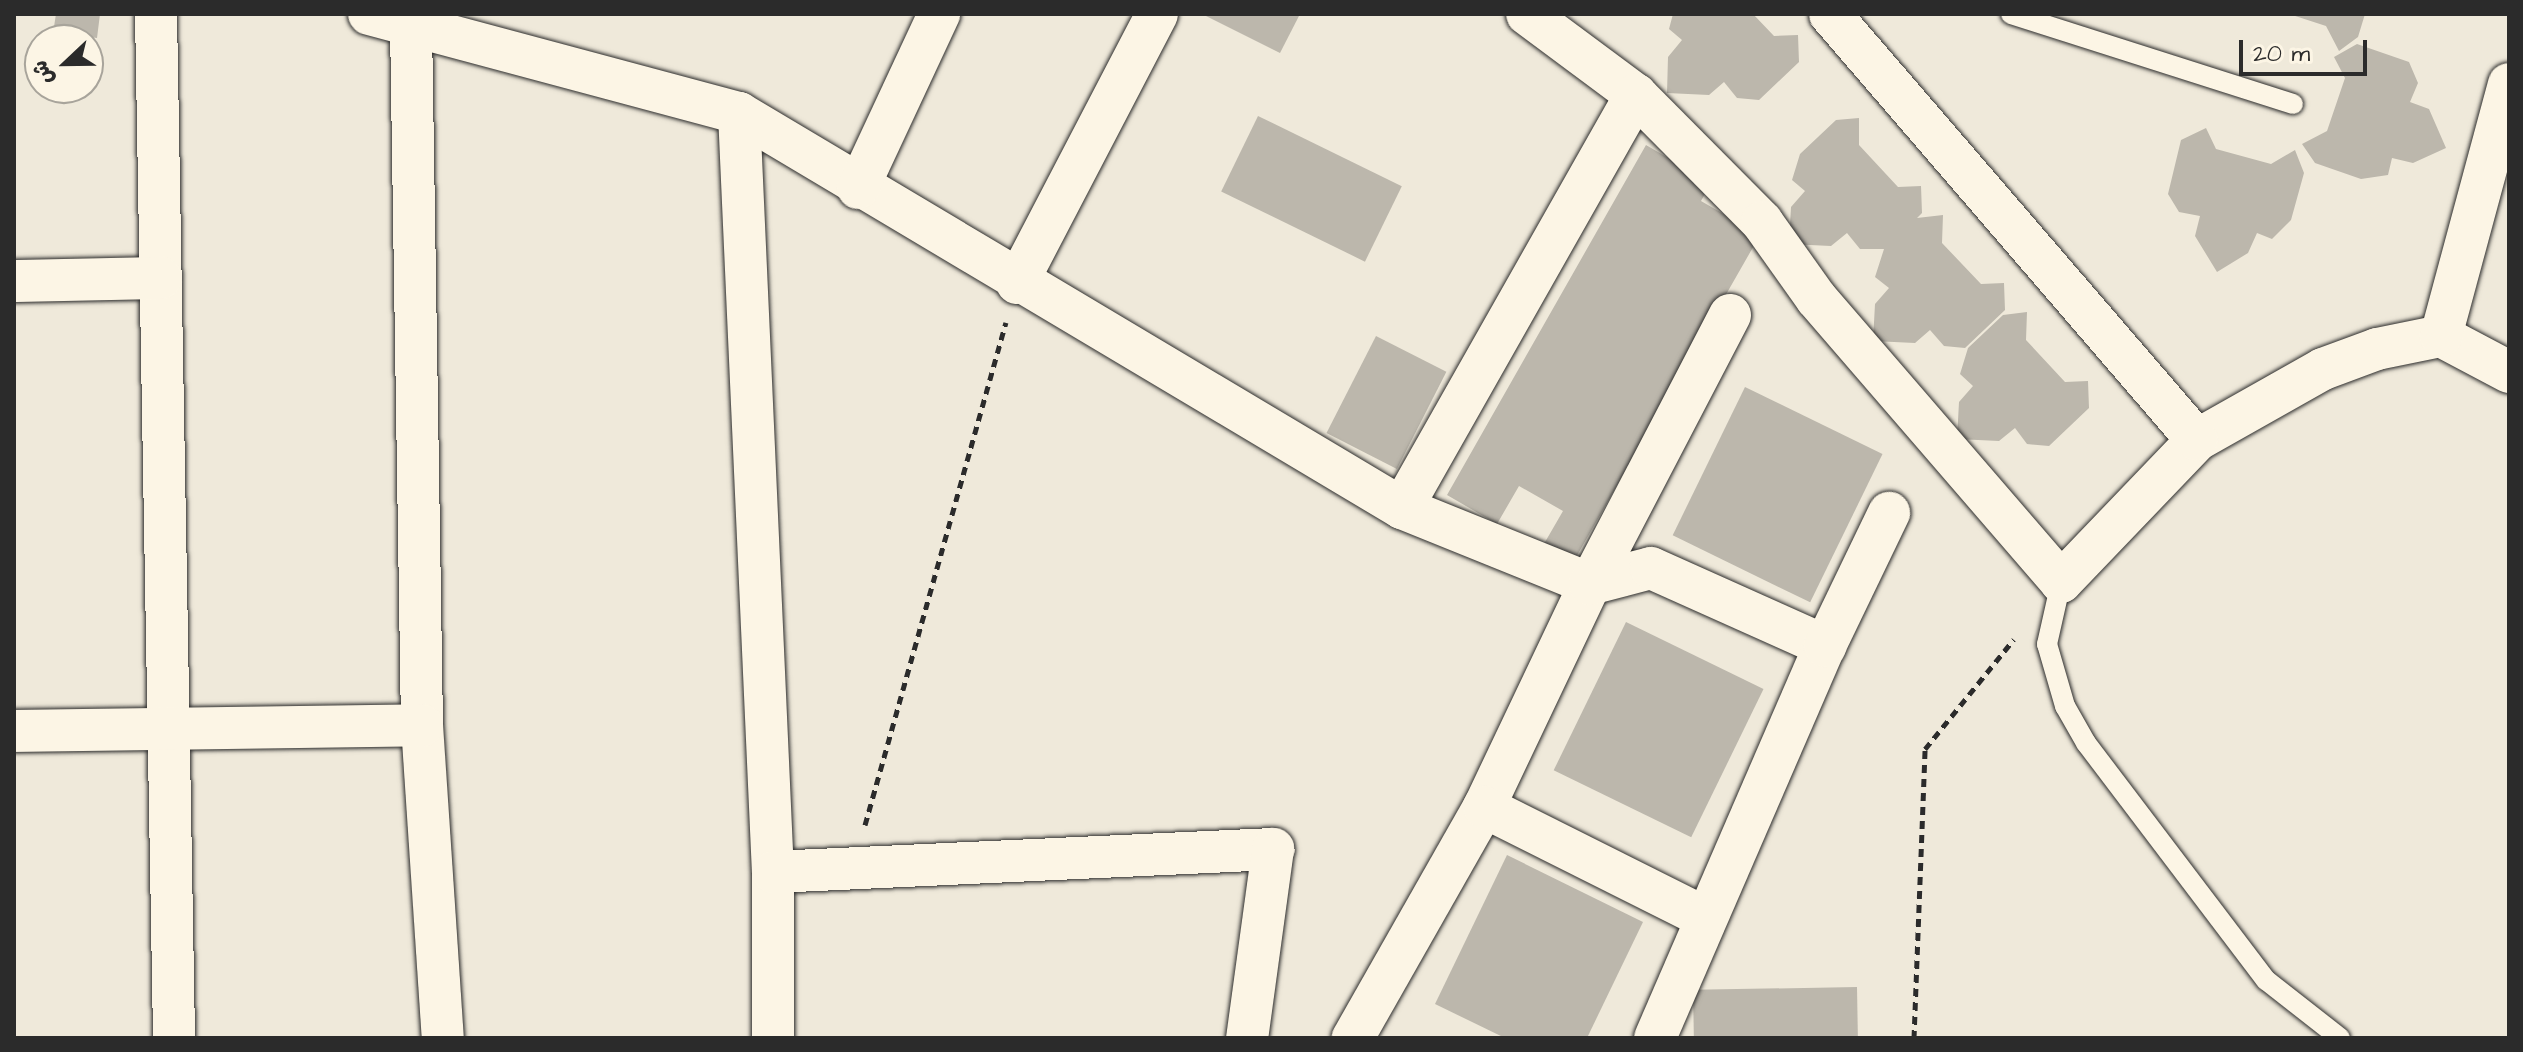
<!DOCTYPE html>
<meta charset="utf-8">
<style>
body{margin:0}
#map{position:relative;width:2523px;height:1052px;overflow:hidden;background:#efe9da;font-family:"Architects Daughter","Playpen Sans Arabic",sans-serif}
div>[style]{position:absolute}
[style*='--x']{left:calc(var(--x)*1px);top:calc(var(--y)*1px);width:calc(var(--w)*1px);rotate:calc(var(--a)*1deg)}
.building>*{inset:0;background:#bcb7ac;transform-origin:0 0}
.path>*{height:5px;margin-top:-2.5px;transform-origin:0;background:repeating-linear-gradient(90deg,#2b2b2b 0 8px,transparent 0 14px)}
.roads{filter:drop-shadow(0 0 2px #2b2b2b) drop-shadow(0 0 2px #2b2b2b)}
.service>*{height:20px;margin:-10px;padding:0 10px;transform-origin:10px;border-radius:10px;background:#fcf5e5}
.minor>*{height:42px;margin:-21px;padding:0 21px;transform-origin:21px;border-radius:21px;background:#fcf5e5}
span{translate:-50% -50%;white-space:nowrap;text-align:center;line-height:1.15;-webkit-text-stroke:6px #fcf5e5;paint-order:stroke}
.frame{position:absolute;inset:0;border:16px solid #2b2b2b;pointer-events:none}
.north{position:absolute;left:24px;top:24px;width:80px;height:80px;box-sizing:border-box;background:#fcf5e5;border:2px solid #a8a49b;border-radius:50%;rotate:248deg;font-size:22px;font-weight:700;line-height:32px;text-align:center;color:#2b2b2b}
.north::after{content:'';display:block;margin:auto;width:28px;height:36px;background:#2b2b2b;clip-path:polygon(50% 0,100% 100%,50% 72%,0 100%)}
.scale{position:absolute;left:2239px;top:40px;width:128px;height:36px;box-sizing:border-box;border:4px solid #2b2b2b;border-top:0;padding-left:10px;font-size:24px;line-height:28px;white-space:nowrap;color:#2b2b2b;-webkit-text-stroke:6px #fcf5e5;paint-order:stroke}
</style>
<div id="map">
<div class="building">
<div style="clip-path:polygon(56px 14px,100px 14px,97px 38px,53px 33px)"></div>
<div style="clip-path:polygon(1202px 14px,1300px 14px,1280px 53px)"></div>
<div style="clip-path:polygon(1673px 14px,1753px 14px,1774px 36px,1798px 35px,1799px 62px,1759px 100px,1737px 98px,1724px 82px,1709px 95px,1667px 93px,1668px 57px,1682px 40px,1669px 29px)"></div>
<div style="clip-path:polygon(2289px 14px,2365px 14px,2358px 37px,2339px 51px,2326px 26px)"></div>
<div style="clip-path:polygon(2357px 44px,2409px 62px,2418px 83px,2410px 102px,2429px 109px,2446px 148px,2413px 163px,2392px 158px,2388px 175px,2361px 179px,2315px 163px,2302px 144px,2327px 131px,2345px 78px,2334px 57px)"></div>
<div style="left:1258px;top:116px;width:160px;height:84px;rotate:26deg"></div>
<div style="clip-path:polygon(1859px 118px,1859px 145px,1898px 187px,1921px 186px,1922px 213px,1917px 218px,1943px 215px,1942px 243px,1981px 284px,2004px 283px,2005px 310px,1965px 348px,1944px 346px,1930px 330px,1915px 343px,1873px 341px,1875px 304px,1889px 288px,1875px 277px,1884px 249px,1860px 249px,1847px 233px,1831px 246px,1789px 244px,1791px 207px,1805px 191px,1792px 180px,1800px 154px,1836px 120px)"></div>
<div style="clip-path:polygon(2206px 128px,2216px 149px,2271px 164px,2295px 150px,2304px 173px,2291px 220px,2272px 239px,2257px 233px,2248px 253px,2217px 272px,2195px 236px,2200px 216px,2179px 212px,2168px 194px,2181px 140px)"></div>
<div style="clip-path:polygon(1646px 145px,1711px 183px,1701px 201px,1760px 235px,1571px 566px,1541px 549px,1563px 511px,1519px 486px,1497px 524px,1447px 495px)"></div>
<div style="clip-path:polygon(2027px 312px,2026px 340px,2065px 382px,2088px 381px,2089px 408px,2049px 446px,2027px 444px,2015px 428px,1999px 441px,1957px 439px,1959px 402px,1973px 386px,1960px 374px,1968px 348px,2003px 315px)"></div>
<div style="left:1376px;top:336px;width:79px;height:109px;rotate:27deg"></div>
<div style="left:1745px;top:387px;width:153px;height:165px;rotate:26deg"></div>
<div style="left:1626px;top:622px;width:153px;height:165px;rotate:26deg"></div>
<div style="clip-path:polygon(1507px 855px,1643px 922px,1587px 1038px,1505px 1038px,1435px 1004px)"></div>
<div style="left:1857px;top:987px;width:51px;height:164px;rotate:89deg"></div>
</div>
<div class="path">
<div style="--x:865;--y:825;--w:522;--a:-74.34"></div>
<div style="--x:1914;--y:1038;--w:289;--a:-87.8"></div>
<div style="--x:1925;--y:749;--w:141;--a:-51"></div>
</div>
<div class="roads">
<div class="service">
<div style="--x:2011;--y:14;--w:296;--a:17.7"></div>
<div style="--x:2061;--y:582;--w:64;--a:102.7"></div>
<div style="--x:2047;--y:644;--w:65;--a:73.8"></div>
<div style="--x:2065;--y:706;--w:43;--a:60.4"></div>
<div style="--x:2086;--y:743;--w:298;--a:52.8"></div>
<div style="--x:2266;--y:980;--w:94;--a:38.1"></div>
</div>
<div class="minor">
<div style="--x:156;--y:14;--w:1024;--a:88.99"></div>
<div style="--x:369;--y:14;--w:383;--a:15"></div>
<div style="--x:739;--y:113;--w:772;--a:30.79"></div>
<div style="--x:1402;--y:508;--w:203;--a:22"></div>
<div style="--x:1590;--y:584;--w:247;--a:115.4"></div>
<div style="--x:1484;--y:807;--w:266;--a:119.6"></div>
<div style="--x:1527;--y:14;--w:136;--a:36.6"></div>
<div style="--x:1636;--y:95;--w:179;--a:45.2"></div>
<div style="--x:1762;--y:222;--w:93;--a:54.6"></div>
<div style="--x:1816;--y:298;--w:375;--a:49.2"></div>
<div style="--x:2061;--y:582;--w:197;--a:-46.2"></div>
<div style="--x:2197;--y:440;--w:145;--a:-29.4"></div>
<div style="--x:2323;--y:369;--w:58;--a:-20.3"></div>
<div style="--x:2377;--y:349;--w:65;--a:-11.5"></div>
<div style="--x:2441;--y:336;--w:77;--a:27.9"></div>
<div style="--x:1830;--y:14;--w:562;--a:49.26"></div>
<div style="--x:411;--y:25;--w:700;--a:89.1"></div>
<div style="--x:422;--y:725;--w:314;--a:86.2"></div>
<div style="--x:739;--y:113;--w:760;--a:87.44"></div>
<div style="--x:773;--y:872;--w:166;--a:90"></div>
<div style="--x:858;--y:188;--w:192;--a:-65"></div>
<div style="--x:14;--y:281;--w:147;--a:-1.2"></div>
<div style="--x:1017;--y:283;--w:303;--a:-62.5"></div>
<div style="--x:1730;--y:315;--w:303;--a:117.5"></div>
<div style="--x:1590;--y:584;--w:63;--a:-14.7"></div>
<div style="--x:1651;--y:568;--w:191;--a:24.1"></div>
<div style="--x:2441;--y:336;--w:261;--a:-74.9"></div>
<div style="--x:1402;--y:508;--w:475;--a:-60.5"></div>
<div style="--x:14;--y:731;--w:408;--a:-0.8"></div>
<div style="--x:1484;--y:807;--w:246;--a:26.6"></div>
<div style="--x:773;--y:872;--w:501;--a:-2.63"></div>
<div style="--x:1273;--y:849;--w:191;--a:97.8"></div>
<div style="--x:1655;--y:1038;--w:427;--a:-66.6"></div>
<div style="--x:1825;--y:646;--w:148;--a:-64.3"></div>
</div>
</div>
<div class="frame"></div>
<div class="north">ش</div>
<div class="scale">20 m</div>
</div>
